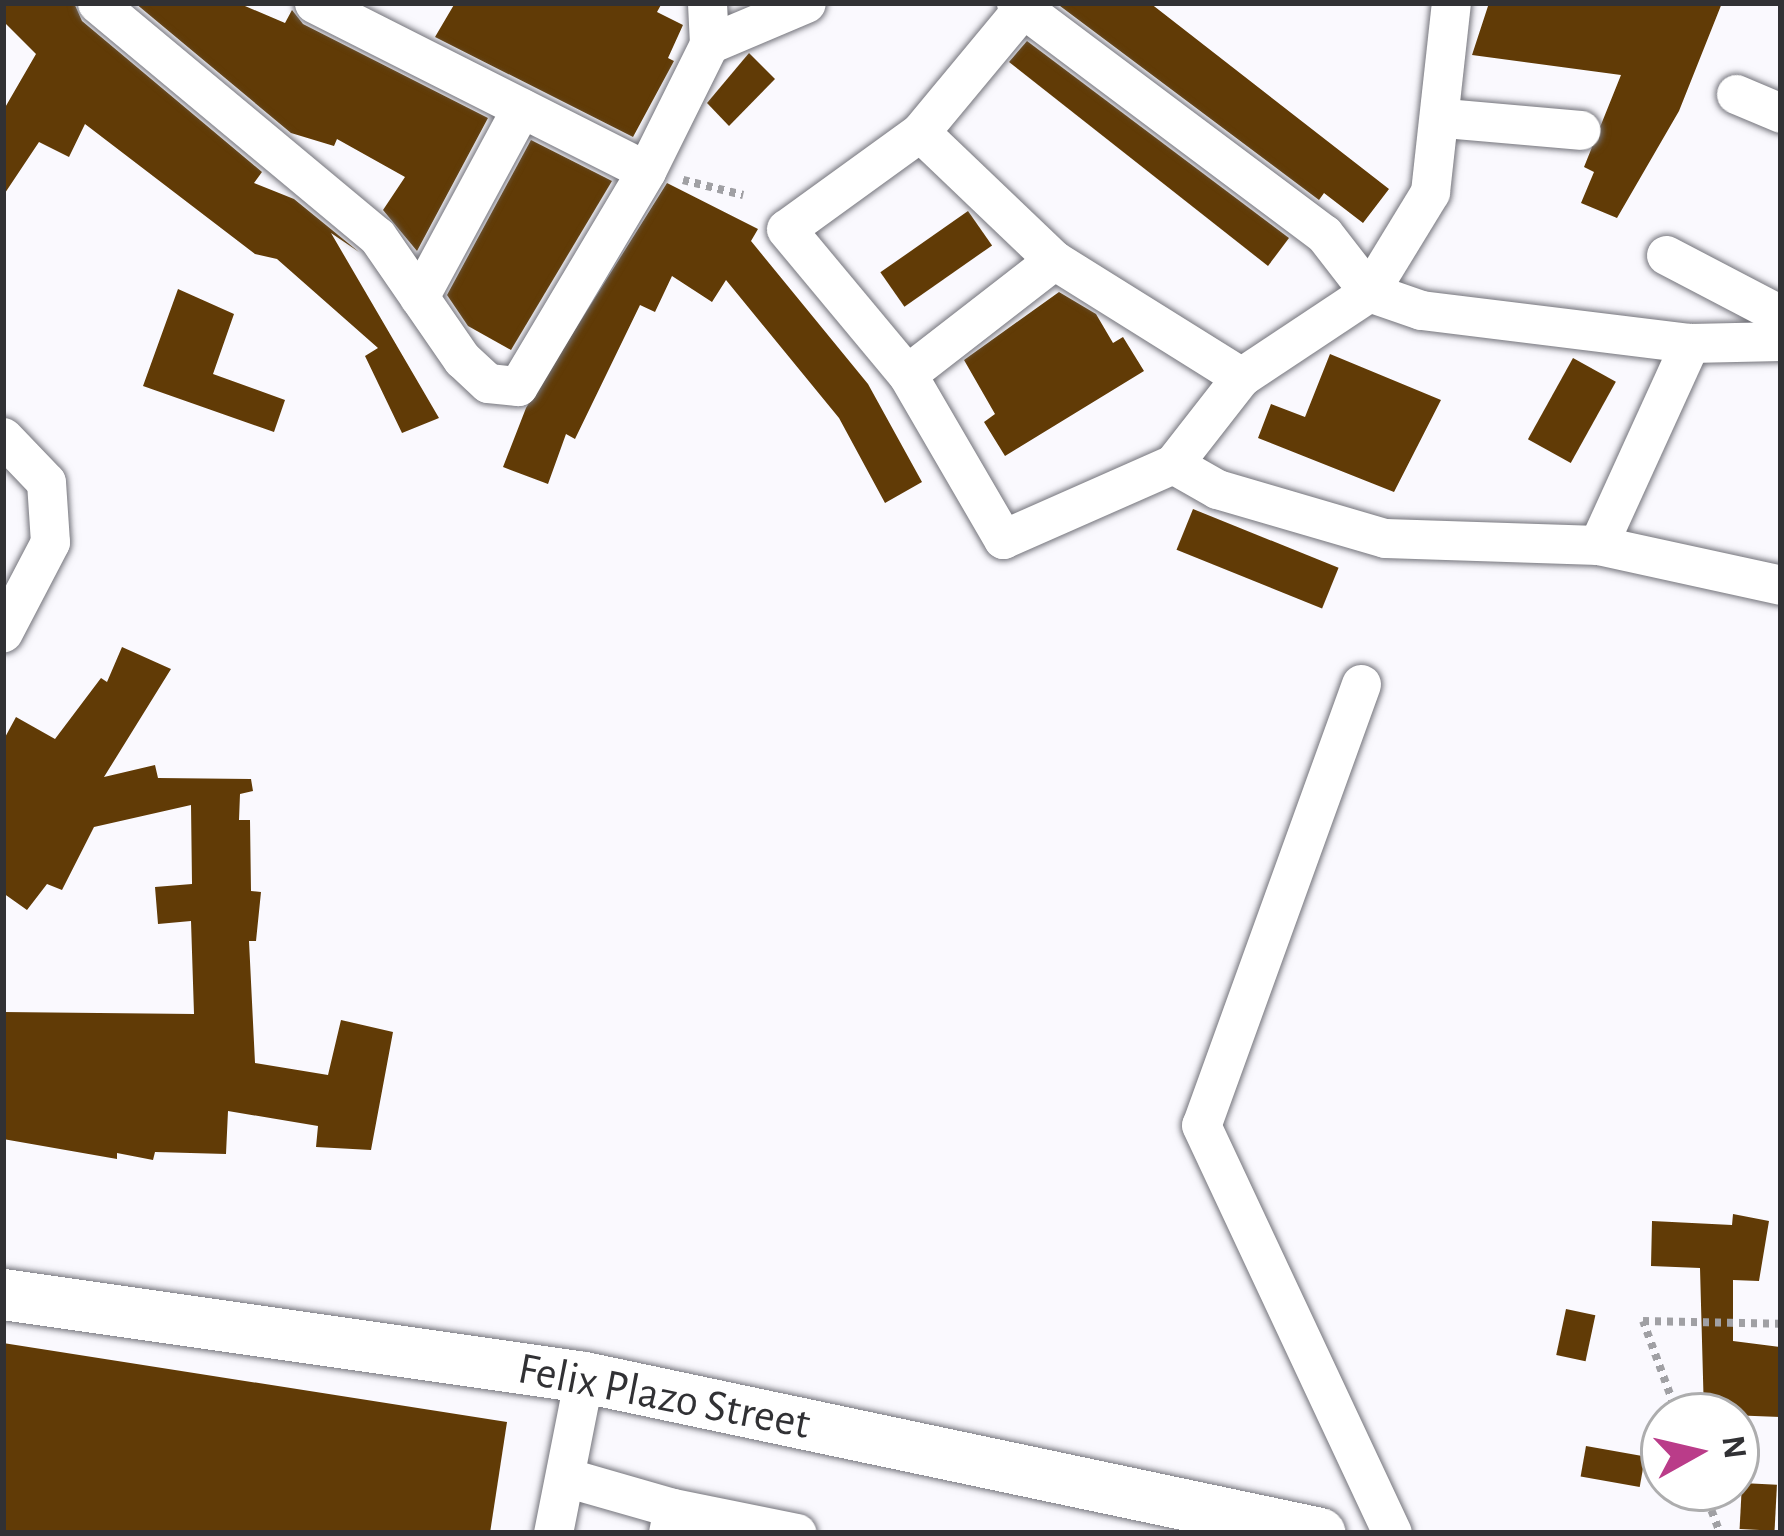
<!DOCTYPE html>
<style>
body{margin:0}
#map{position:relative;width:1784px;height:1536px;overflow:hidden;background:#faf9fe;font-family:"Alegreya Sans",sans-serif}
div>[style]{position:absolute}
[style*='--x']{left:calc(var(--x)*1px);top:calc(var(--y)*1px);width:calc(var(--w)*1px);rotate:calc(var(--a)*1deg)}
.building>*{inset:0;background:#613b06;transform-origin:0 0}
.path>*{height:8px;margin-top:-4px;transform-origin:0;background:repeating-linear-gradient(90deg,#a0a0a4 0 6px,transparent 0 12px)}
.roads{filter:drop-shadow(0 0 3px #74747b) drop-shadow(0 0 3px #74747b)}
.minor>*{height:39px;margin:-19.5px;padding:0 19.5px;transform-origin:19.5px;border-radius:19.5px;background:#fff}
.major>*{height:51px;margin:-25.5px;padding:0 25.5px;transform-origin:25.5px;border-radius:25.5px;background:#fff}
span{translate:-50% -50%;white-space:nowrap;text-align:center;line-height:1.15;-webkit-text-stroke:12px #fff;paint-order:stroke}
.street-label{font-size:45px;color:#313134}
.frame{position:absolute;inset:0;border:6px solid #313134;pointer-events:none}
.north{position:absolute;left:1640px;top:1392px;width:120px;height:120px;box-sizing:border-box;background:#fff;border:3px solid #adadae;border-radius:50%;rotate:82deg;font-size:33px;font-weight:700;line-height:48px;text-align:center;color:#313134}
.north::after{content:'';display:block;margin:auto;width:42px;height:54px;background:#ba3c89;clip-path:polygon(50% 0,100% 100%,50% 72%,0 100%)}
</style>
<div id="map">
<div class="building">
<div style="clip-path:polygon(3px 3px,74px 3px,82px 21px,262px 172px,254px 183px,294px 199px,359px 252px,331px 233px,439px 418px,402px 433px,365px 356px,378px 348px,277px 259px,255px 254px,85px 124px,69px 157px,39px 142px,3px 196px,3px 111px,36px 54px,3px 21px)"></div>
<div style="clip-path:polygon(135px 3px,238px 3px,285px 23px,292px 10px,303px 24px,488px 118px,417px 251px,383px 210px,405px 177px,337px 139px,334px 146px,291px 133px)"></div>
<div style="clip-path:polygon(455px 3px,662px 3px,657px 12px,683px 25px,668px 58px,674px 61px,633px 137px,435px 37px)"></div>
<div style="clip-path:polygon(1056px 3px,1150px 3px,1389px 189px,1363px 223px,1324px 193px,1319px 200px)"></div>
<div style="clip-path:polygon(1489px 3px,1722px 3px,1679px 111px,1617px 218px,1581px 203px,1594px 172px,1584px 167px,1621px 75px,1472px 55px)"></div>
<div style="clip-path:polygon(1027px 41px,1289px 238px,1268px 266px,1009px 62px)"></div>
<div style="clip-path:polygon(749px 53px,775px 79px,729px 126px,707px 103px)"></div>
<div style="clip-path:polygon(531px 140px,612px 181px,511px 350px,468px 326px,447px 295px)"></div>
<div style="clip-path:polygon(667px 183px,758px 229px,751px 241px,868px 384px,922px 482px,885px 503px,839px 418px,726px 280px,712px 302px,672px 276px,655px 312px,640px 305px,575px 439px,566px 434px,548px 484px,503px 467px,526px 408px)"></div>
<div style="left:968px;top:211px;width:42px;height:107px;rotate:55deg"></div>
<div style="clip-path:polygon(178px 289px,234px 314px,213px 374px,285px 400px,274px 432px,143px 386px)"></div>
<div style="clip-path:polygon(1059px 292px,1096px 314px,1113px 343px,1123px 337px,1144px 371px,1005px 456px,984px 422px,995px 414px,964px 360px)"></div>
<div style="clip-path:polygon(1330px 354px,1441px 400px,1394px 492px,1258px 438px,1271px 404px,1305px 417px)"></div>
<div style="left:1573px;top:358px;width:49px;height:93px;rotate:29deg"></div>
<div style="left:1193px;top:509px;width:157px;height:44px;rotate:22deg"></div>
<div style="clip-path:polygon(122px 647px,171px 669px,104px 777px,155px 765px,158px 778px,251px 779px,253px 791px,240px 794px,239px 820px,250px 820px,251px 891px,261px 892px,256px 941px,249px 941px,255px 1063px,328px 1075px,341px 1020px,393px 1032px,371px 1150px,316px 1147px,318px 1126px,228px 1111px,226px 1154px,155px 1152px,153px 1160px,117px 1153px,117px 1159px,3px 1139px,3px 1012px,194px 1014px,191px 921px,158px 924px,155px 887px,192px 884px,191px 805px,94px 827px,62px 890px,47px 884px,27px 910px,3px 893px,3px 741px,16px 717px,55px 739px,101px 678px,107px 682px)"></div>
<div style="clip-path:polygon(1733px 1214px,1769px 1221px,1759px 1281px,1733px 1280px,1733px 1341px,1781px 1347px,1781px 1417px,1704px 1414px,1700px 1268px,1651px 1266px,1652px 1221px,1732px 1225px)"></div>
<div style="left:1566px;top:1309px;width:30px;height:47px;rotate:12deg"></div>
<div style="clip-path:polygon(3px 1343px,507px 1422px,490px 1533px,3px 1533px)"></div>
<div style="left:1586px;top:1446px;width:60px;height:31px;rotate:10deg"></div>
<div style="left:1742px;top:1483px;width:35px;height:46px;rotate:3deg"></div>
</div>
<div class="path">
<div style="--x:683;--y:180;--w:62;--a:14"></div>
<div style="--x:1678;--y:1416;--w:101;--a:-110.2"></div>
<div style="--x:1643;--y:1321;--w:138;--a:1.2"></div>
<div style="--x:1703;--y:1488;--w:48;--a:69.3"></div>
</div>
<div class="roads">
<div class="minor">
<div style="--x:97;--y:3;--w:364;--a:39.8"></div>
<div style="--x:377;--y:236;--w:150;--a:55.4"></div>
<div style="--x:462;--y:359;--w:35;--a:43"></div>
<div style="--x:488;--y:383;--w:30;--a:6"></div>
<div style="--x:518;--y:386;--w:250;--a:-59.2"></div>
<div style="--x:646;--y:171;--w:142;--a:-63.6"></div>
<div style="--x:709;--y:44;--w:41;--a:-92.8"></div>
<div style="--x:314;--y:3;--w:372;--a:26.8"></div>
<div style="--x:1016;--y:3;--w:385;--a:36.9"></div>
<div style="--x:1324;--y:234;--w:73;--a:52.2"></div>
<div style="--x:1369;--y:292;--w:55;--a:19.1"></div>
<div style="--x:1421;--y:310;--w:271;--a:7"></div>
<div style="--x:1690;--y:343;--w:91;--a:-1.3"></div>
<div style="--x:1022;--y:9;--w:160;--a:129.7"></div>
<div style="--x:920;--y:132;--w:165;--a:144.1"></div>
<div style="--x:786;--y:229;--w:189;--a:50.2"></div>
<div style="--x:907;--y:374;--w:191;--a:59.8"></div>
<div style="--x:1003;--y:539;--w:186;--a:-23.8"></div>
<div style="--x:1173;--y:464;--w:110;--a:-52"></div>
<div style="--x:1241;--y:377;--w:154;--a:-33.6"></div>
<div style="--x:1369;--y:292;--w:117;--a:-58.6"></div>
<div style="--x:1430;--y:192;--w:190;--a:-83.7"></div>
<div style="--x:709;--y:44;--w:105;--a:-22.9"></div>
<div style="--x:1736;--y:94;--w:49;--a:22.9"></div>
<div style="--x:1444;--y:118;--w:137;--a:5"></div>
<div style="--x:920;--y:132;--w:185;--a:43.7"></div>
<div style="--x:1054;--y:260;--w:221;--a:32"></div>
<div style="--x:1666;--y:255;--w:130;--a:27.6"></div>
<div style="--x:419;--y:297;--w:215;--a:-61.6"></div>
<div style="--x:907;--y:374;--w:186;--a:-37.8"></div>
<div style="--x:3;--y:437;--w:62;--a:46.3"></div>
<div style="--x:46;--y:482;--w:60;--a:86.2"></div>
<div style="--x:50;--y:542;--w:102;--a:117.6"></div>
<div style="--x:1173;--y:464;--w:51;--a:29.6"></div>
<div style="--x:1217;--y:489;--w:175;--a:16.3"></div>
<div style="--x:1385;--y:538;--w:213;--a:1.9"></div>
<div style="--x:1598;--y:545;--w:187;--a:12.3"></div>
<div style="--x:1598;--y:545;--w:222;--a:-65.5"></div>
<div style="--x:1361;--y:684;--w:469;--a:109.9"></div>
<div style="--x:1201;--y:1125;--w:450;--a:64.9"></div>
<div style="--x:565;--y:1477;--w:112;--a:16"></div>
<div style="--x:553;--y:1533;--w:159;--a:-78.8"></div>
<div style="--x:668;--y:1533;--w:25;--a:-79"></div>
<div style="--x:673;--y:1508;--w:126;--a:11.4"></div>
</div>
<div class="major">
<div style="--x:3;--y:1294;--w:587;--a:8.13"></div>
<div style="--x:584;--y:1377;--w:752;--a:11.97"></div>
</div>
</div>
<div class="street-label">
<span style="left:664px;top:1397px;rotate:11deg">Felix Plazo Street</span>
</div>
<div class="frame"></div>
<div class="north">N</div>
</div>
